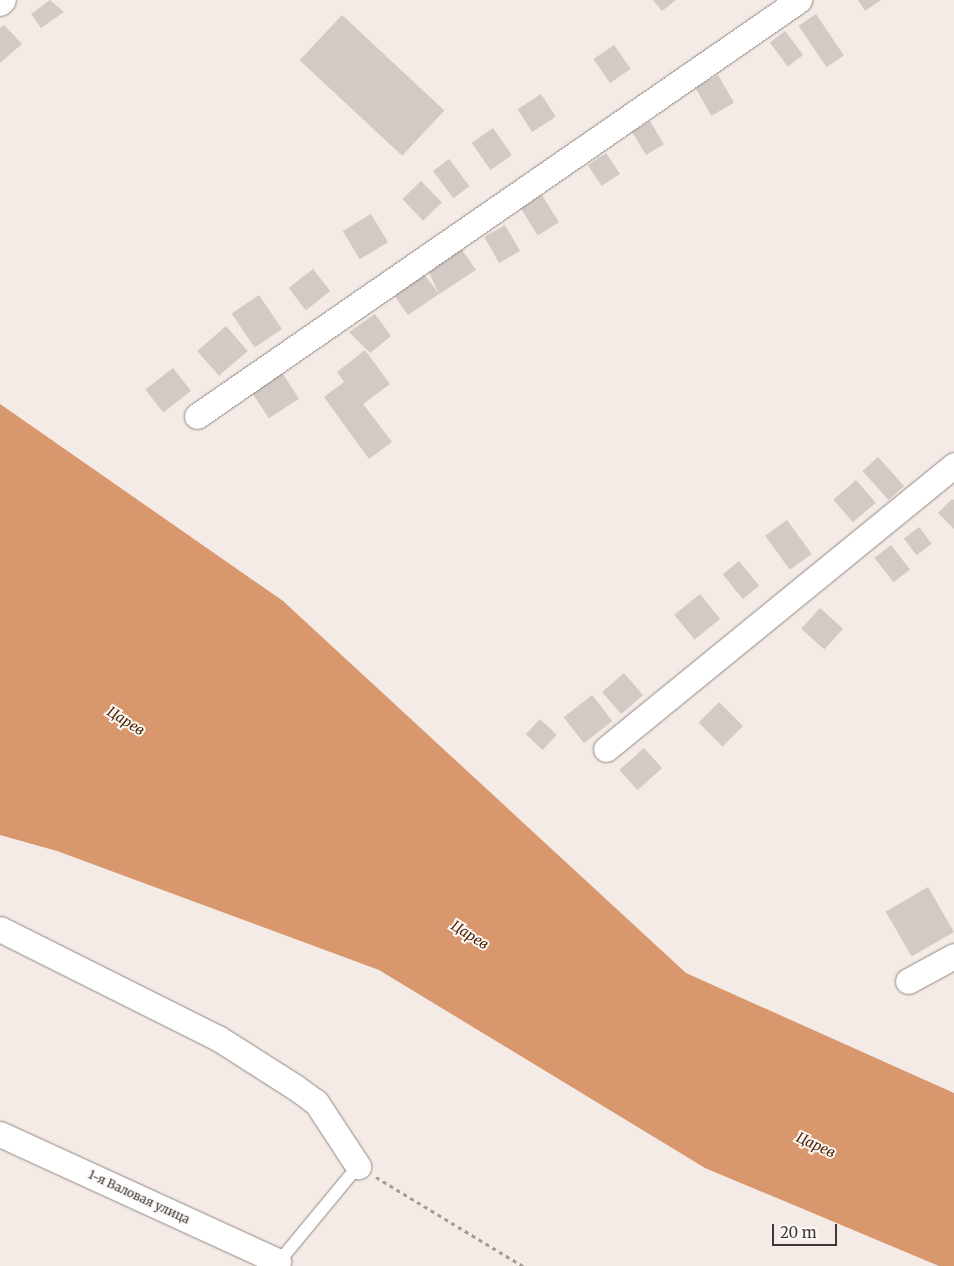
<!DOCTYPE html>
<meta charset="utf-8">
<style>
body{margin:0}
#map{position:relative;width:954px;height:1266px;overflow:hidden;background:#f5ebe6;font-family:Merriweather,serif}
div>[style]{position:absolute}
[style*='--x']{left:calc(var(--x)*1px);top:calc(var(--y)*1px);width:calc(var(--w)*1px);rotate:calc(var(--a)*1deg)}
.water>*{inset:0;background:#d9976d}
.building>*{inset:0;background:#d3cac5;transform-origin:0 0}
.path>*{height:3px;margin-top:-1.5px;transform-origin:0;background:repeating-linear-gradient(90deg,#a29b97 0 4px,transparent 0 8px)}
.roads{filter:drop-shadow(0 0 1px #908883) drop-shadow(0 0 1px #908883)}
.service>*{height:12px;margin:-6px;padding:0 6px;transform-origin:6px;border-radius:6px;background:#fff}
.minor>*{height:25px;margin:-12.5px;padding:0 12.5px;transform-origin:12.5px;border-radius:12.5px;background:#fff}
span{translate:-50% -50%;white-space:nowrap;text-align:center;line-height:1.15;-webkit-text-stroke:4px #fff9f6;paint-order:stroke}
.street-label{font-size:12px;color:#3c3937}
.water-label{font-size:14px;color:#491f00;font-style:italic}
.scale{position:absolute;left:772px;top:1224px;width:65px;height:22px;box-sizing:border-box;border:2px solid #3c3937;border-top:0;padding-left:6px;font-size:15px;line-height:18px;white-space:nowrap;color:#3c3937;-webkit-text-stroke:4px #fff9f6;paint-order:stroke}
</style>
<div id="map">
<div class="water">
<div style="clip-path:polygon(0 404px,283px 601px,686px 973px,954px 1093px,954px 1266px,939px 1266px,705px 1168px,379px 970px,57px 851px,0 835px)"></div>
</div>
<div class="building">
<div style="clip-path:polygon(50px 0,64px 12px,41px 28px,31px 14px)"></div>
<div style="clip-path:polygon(653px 0,676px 0,662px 11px)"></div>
<div style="clip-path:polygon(858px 0,881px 0,865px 11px)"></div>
<div style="left:816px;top:14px;width:50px;height:21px;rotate:56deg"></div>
<div style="left:342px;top:15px;width:140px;height:62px;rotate:43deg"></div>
<div style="clip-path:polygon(4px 25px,22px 44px,0 63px,0 28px)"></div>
<div style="left:785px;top:31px;width:30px;height:19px;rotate:53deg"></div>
<div style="left:614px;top:45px;width:29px;height:25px;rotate:55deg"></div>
<div style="left:718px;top:75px;width:32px;height:26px;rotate:60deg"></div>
<div style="left:541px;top:94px;width:27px;height:28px;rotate:57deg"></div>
<div style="left:650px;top:121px;width:27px;height:21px;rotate:59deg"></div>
<div style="left:493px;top:128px;width:33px;height:26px;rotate:55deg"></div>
<div style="left:606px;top:153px;width:25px;height:22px;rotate:56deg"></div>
<div style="left:449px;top:159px;width:34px;height:20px;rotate:53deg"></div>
<div style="left:421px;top:181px;width:30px;height:26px;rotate:46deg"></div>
<div style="left:542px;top:195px;width:32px;height:25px;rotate:58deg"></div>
<div style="left:371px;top:214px;width:33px;height:33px;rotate:59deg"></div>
<div style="left:505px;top:225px;width:30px;height:24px;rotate:60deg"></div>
<div style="clip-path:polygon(458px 244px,476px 270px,439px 294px,426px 266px)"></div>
<div style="left:313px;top:269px;width:28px;height:31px;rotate:52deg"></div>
<div style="clip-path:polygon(421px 270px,439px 294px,408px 315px,389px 288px)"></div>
<div style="left:259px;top:295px;width:41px;height:33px;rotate:56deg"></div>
<div style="clip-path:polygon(375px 314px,391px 336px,370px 353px,349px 332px)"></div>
<div style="left:226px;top:326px;width:33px;height:38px;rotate:49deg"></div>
<div style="clip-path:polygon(365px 350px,390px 384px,363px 404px,392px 442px,369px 459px,324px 397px,344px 382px,337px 372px)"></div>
<div style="left:173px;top:368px;width:29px;height:35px;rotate:52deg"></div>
<div style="left:281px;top:371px;width:33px;height:36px;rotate:57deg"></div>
<div style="left:878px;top:457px;width:39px;height:21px;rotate:48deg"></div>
<div style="left:856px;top:480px;width:30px;height:30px;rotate:49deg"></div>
<div style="clip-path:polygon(952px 499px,954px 500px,954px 529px,938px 513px)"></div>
<div style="left:787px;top:520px;width:42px;height:27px;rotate:54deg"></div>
<div style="left:919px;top:527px;width:21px;height:19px;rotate:53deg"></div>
<div style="left:891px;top:545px;width:31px;height:21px;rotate:52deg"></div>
<div style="left:739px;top:561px;width:32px;height:21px;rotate:51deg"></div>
<div style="left:700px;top:594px;width:32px;height:33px;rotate:51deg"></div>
<div style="left:820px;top:608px;width:31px;height:28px;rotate:42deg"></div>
<div style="left:624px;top:673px;width:29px;height:29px;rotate:49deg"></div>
<div style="left:592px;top:695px;width:33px;height:36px;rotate:52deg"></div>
<div style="left:719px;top:702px;width:34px;height:29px;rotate:45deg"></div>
<div style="left:540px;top:719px;width:23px;height:21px;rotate:43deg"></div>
<div style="left:644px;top:748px;width:27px;height:33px;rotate:48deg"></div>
<div style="left:928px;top:887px;width:52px;height:49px;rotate:60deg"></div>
</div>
<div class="path">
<div style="--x:376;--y:1177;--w:172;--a:31.2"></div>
</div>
<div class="roads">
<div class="service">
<div style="--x:277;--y:1264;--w:127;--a:-50.4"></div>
</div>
<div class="minor">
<div style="--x:0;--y:3;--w:4;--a:-45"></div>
<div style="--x:197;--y:416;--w:732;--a:-34.65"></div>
<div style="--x:606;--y:749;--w:449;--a:-39.2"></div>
<div style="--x:0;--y:929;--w:244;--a:26.6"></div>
<div style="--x:218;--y:1038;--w:91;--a:32.5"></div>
<div style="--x:295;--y:1087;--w:26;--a:36"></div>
<div style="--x:316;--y:1102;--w:77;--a:56.7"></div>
<div style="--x:908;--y:981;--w:52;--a:-28.5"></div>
<div style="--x:0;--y:1134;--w:306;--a:24.6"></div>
</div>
</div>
<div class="street-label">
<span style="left:139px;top:1197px;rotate:25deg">1-я Валовая улица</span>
</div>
<div class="water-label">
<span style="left:126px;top:721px;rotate:32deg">Царев</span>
<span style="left:470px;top:935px;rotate:32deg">Царев</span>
<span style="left:816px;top:1145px;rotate:25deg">Царев</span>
</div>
<div class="scale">20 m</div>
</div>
